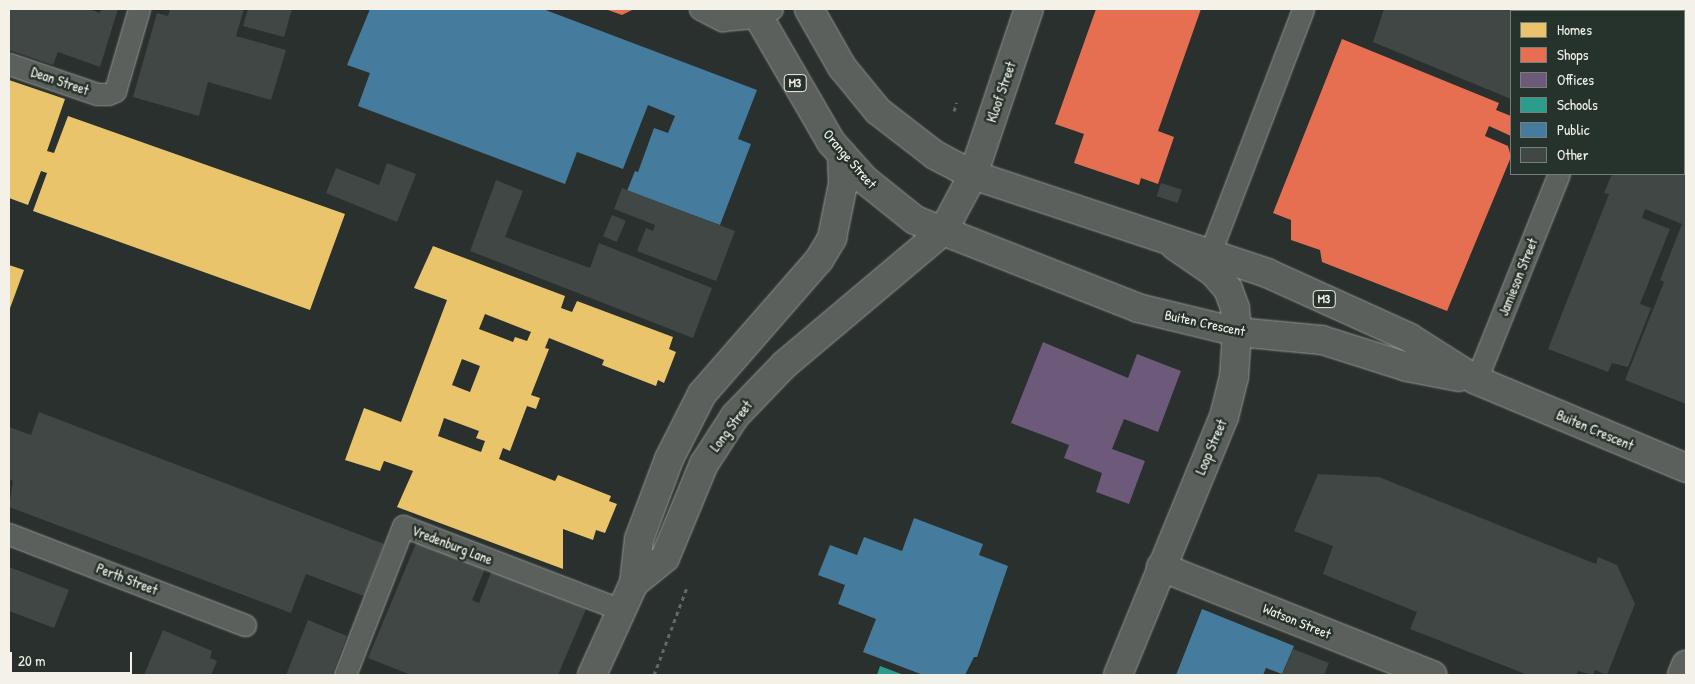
<!DOCTYPE html>
<style>
body{margin:0}
#map{position:relative;width:1695px;height:684px;overflow:hidden;background:#29302d;font-family:"Patrick Hand",sans-serif}
div>[style]{position:absolute}
[style*='--x']{left:calc(var(--x)*1px);top:calc(var(--y)*1px);width:calc(var(--w)*1px);rotate:calc(var(--a)*1deg)}
.homes>*{inset:0;background:#e9c46a}
.shops>*{inset:0;background:#e76f51}
.offices>*{inset:0;background:#6d597a}
.schools>*{inset:0;background:#2a9d8f}
.public>*{inset:0;background:#457b9d}
.building>*{inset:0;background:#414744;transform-origin:0 0}
.path>*{height:3px;margin-top:-1.5px;transform-origin:0;background:repeating-linear-gradient(90deg,#646764 0 4px,transparent 0 8px)}
.roads{filter:drop-shadow(0 0 1px #969996) drop-shadow(0 0 1px #969996)}
.lane>*{height:21px;margin:-10.5px;padding:0 10.5px;transform-origin:10.5px;border-radius:10.5px;background:#5c605c}
.street>*{height:28px;margin:-14px;padding:0 14px;transform-origin:14px;border-radius:14px;background:#5c605c}
.secondary>*{height:28px;margin:-14px;padding:0 14px;transform-origin:14px;border-radius:14px;background:#5c605c}
.primary>*{height:28px;margin:-14px;padding:0 14px;transform-origin:14px;border-radius:14px;background:#5c605c}
span{translate:-50% -50%;white-space:nowrap;text-align:center;line-height:1.15;-webkit-text-stroke:5px #26332d;paint-order:stroke}
.shield-label span{padding:1px 4px;background:#26332d;border:1px solid;border-radius:4px;-webkit-text-stroke-width:0}
.shield-label{font-size:12px;color:#f4f1e8;font-weight:700}
.street-label{font-size:14px;color:#f4f1e8}
.frame{position:absolute;inset:0;border:10px solid #f4f1e8;pointer-events:none}
.legend{position:absolute;left:1510px;top:10px;width:175px;height:165px;box-sizing:border-box;background:#26332d;border:1px solid #787f78;margin:0;padding:6px 9px;list-style:none;font-size:15px;color:#f4f1e8}
.legend li{display:flex;align-items:center;gap:10px;height:25px}
.legend b{width:25px;border:1px solid #787f78}
.scale{position:absolute;left:10px;top:652px;width:122px;height:22px;box-sizing:border-box;border:2px solid #f4f1e8;border-top:0;padding-left:6px;font-size:15px;line-height:18px;white-space:nowrap;color:#f4f1e8;-webkit-text-stroke:4px #26332d;paint-order:stroke}
</style>
<div id="map">
<div class="homes">
<div style="clip-path:polygon(9px 80px,65px 99px,47px 151px,54px 153px,68px 116px,345px 214px,310px 310px,33px 211px,47px 173px,41px 171px,28px 205px,9px 198px)"></div>
<div style="clip-path:polygon(evenodd,433px 246px,565px 296px,561px 308px,572px 312px,577px 301px,673px 337px,669px 349px,676px 352px,664px 383px,658px 380px,656px 386px,602px 365px,604px 360px,549px 338px,545px 348px,549px 349px,531px 395px,540px 398px,536px 409px,527px 406px,510px 451px,503px 448px,499px 459px,555px 481px,558px 475px,611px 496px,609px 501px,617px 504px,605px 533px,596px 530px,593px 540px,563px 529px,563px 569px,397px 507px,413px 471px,384px 461px,380px 471px,345px 460px,364px 408px,401px 422px,447px 300px,414px 288px,433px 246px,485px 314px,531px 332px,527px 341px,515px 337px,513px 342px,479px 329px,485px 314px,433px 246px,462px 359px,480px 366px,470px 392px,452px 385px,462px 359px,433px 246px,444px 418px,479px 431px,476px 438px,485px 441px,481px 452px,438px 436px,444px 418px)"></div>
<div style="clip-path:polygon(9px 265px,24px 270px,9px 311px)"></div>
</div>
<div class="shops">
<div style="clip-path:polygon(605px 9px,634px 9px,622px 15px)"></div>
<div style="clip-path:polygon(1096px 9px,1201px 9px,1158px 131px,1174px 137px,1158px 184px,1141px 178px,1139px 185px,1074px 163px,1084px 134px,1055px 124px)"></div>
<div style="clip-path:polygon(1342px 39px,1499px 103px,1496px 110px,1511px 116px,1511px 136px,1489px 126px,1485px 136px,1508px 146px,1511px 157px,1447px 311px,1322px 262px,1320px 250px,1291px 240px,1291px 220px,1273px 213px)"></div>
</div>
<div class="offices">
<div style="clip-path:polygon(1043px 342px,1128px 378px,1137px 354px,1181px 371px,1158px 432px,1124px 419px,1112px 449px,1145px 461px,1129px 504px,1096px 492px,1102px 473px,1064px 458px,1069px 445px,1011px 423px)"></div>
</div>
<div class="schools">
<div style="clip-path:polygon(880px 666px,904px 675px,877px 675px)"></div>
</div>
<div class="public">
<div style="clip-path:polygon(370px 9px,543px 9px,757px 90px,738px 139px,751px 144px,720px 225px,627px 191px,635px 171px,638px 172px,654px 128px,668px 133px,675px 116px,648px 105px,623px 169px,577px 152px,565px 184px,358px 106px,370px 73px,347px 65px)"></div>
<div style="clip-path:polygon(914px 518px,983px 544px,979px 555px,1008px 566px,977px 657px,974px 657px,965px 675px,923px 675px,863px 652px,876px 619px,838px 604px,845px 585px,818px 575px,830px 545px,857px 555px,864px 537px,902px 551px)"></div>
<div style="clip-path:polygon(1202px 609px,1294px 646px,1282px 674px,1266px 668px,1263px 675px,1176px 675px)"></div>
</div>
<div class="building">
<div style="clip-path:polygon(9px 9px,89px 9px,100px 13px,101px 9px,118px 9px,100px 67px,58px 52px,53px 65px,9px 50px)"></div>
<div style="clip-path:polygon(170px 9px,244px 9px,236px 36px,286px 50px,271px 100px,208px 82px,199px 116px,133px 97px,157px 13px,168px 16px)"></div>
<div style="clip-path:polygon(248px 9px,292px 9px,284px 37px,243px 26px)"></div>
<div style="clip-path:polygon(1384px 9px,1569px 9px,1511px 11px,1511px 99px,1373px 42px)"></div>
<div style="clip-path:polygon(1678px 9px,1686px 9px,1686px 404px,1625px 380px,1664px 282px,1660px 280px,1682px 224px,1645px 209px,1642px 218px,1670px 229px,1640px 304px,1651px 308px,1628px 367px,1612px 363px,1608px 372px,1548px 349px,1609px 194px,1604px 193px,1612px 174px,1684px 174px,1684px 11px,1677px 11px)"></div>
<div style="clip-path:polygon(387px 163px,416px 174px,397px 222px,326px 193px,336px 168px,379px 185px)"></div>
<div style="clip-path:polygon(496px 180px,523px 191px,505px 237px,590px 268px,599px 243px,712px 288px,693px 338px,470px 251px)"></div>
<div style="left:1161px;top:183px;width:22px;height:14px;rotate:18deg"></div>
<div style="clip-path:polygon(622px 188px,735px 231px,716px 281px,637px 251px,646px 228px,653px 231px,655px 225px,614px 209px)"></div>
<div style="left:612px;top:215px;width:15px;height:23px;rotate:23deg"></div>
<div style="clip-path:polygon(39px 412px,384px 544px,364px 596px,306px 574px,291px 613px,9px 507px,13px 481px,9px 479px,9px 427px,31px 435px)"></div>
<div style="clip-path:polygon(1318px 474px,1379px 477px,1596px 564px,1598px 557px,1617px 565px,1635px 604px,1607px 675px,1595px 670px,1593px 675px,1578px 671px,1576px 675px,1528px 675px,1410px 629px,1417px 612px,1323px 574px,1333px 546px,1294px 531px)"></div>
<div style="clip-path:polygon(417px 541px,485px 569px,472px 600px,479px 603px,492px 570px,586px 609px,558px 675px,411px 675px,368px 658px)"></div>
<div style="clip-path:polygon(9px 567px,69px 590px,54px 628px,9px 611px)"></div>
<div style="clip-path:polygon(308px 620px,347px 636px,332px 675px,286px 675px)"></div>
<div style="clip-path:polygon(163px 630px,212px 651px,210px 658px,217px 661px,211px 675px,144px 675px)"></div>
<div style="clip-path:polygon(1293px 649px,1329px 663px,1324px 675px,1282px 675px)"></div>
</div>
<div class="path">
<div style="--x:954;--y:111;--w:9;--a:-72"></div>
<div style="--x:654;--y:675;--w:94;--a:-69.4"></div>
</div>
<div class="roads">
<div class="lane">
<div style="--x:700;--y:9;--w:25;--a:27"></div>
<div style="--x:722;--y:20;--w:36;--a:-5"></div>
<div style="--x:758;--y:17;--w:16;--a:-30"></div>
<div style="--x:1625;--y:11;--w:2;--a:-63"></div>
<div style="--x:9;--y:64;--w:93;--a:18.8"></div>
<div style="--x:97;--y:94;--w:11;--a:0"></div>
<div style="--x:108;--y:94;--w:8;--a:-23"></div>
<div style="--x:115;--y:91;--w:85;--a:-73.7"></div>
<div style="--x:1210;--y:253;--w:261;--a:-69.1"></div>
<div style="--x:1476;--y:380;--w:222;--a:-68.1"></div>
<div style="--x:9;--y:534;--w:253;--a:21.1"></div>
<div style="--x:345;--y:675;--w:160;--a:-68.7"></div>
<div style="--x:403;--y:526;--w:235;--a:21"></div>
</div>
<div class="street">
<div style="--x:1161;--y:567;--w:292;--a:21.7"></div>
<div style="--x:1682;--y:675;--w:11;--a:-68"></div>
</div>
<div class="secondary">
<div style="--x:592;--y:675;--w:101;--a:-65.5"></div>
<div style="--x:634;--y:583;--w:40;--a:-39"></div>
<div style="--x:665;--y:558;--w:102;--a:-67.5"></div>
<div style="--x:704;--y:464;--w:57;--a:-57.1"></div>
<div style="--x:735;--y:416;--w:71;--a:-46.1"></div>
<div style="--x:784;--y:365;--w:208;--a:-40.1"></div>
<div style="--x:943;--y:231;--w:64;--a:-61.8"></div>
<div style="--x:973;--y:175;--w:175;--a:-71.4"></div>
<div style="--x:1118;--y:675;--w:279;--a:-67.7"></div>
<div style="--x:1224;--y:417;--w:41;--a:-76"></div>
<div style="--x:1234;--y:377;--w:45;--a:-86.2"></div>
<div style="--x:1237;--y:332;--w:24;--a:-95"></div>
<div style="--x:1235;--y:308;--w:20;--a:-110"></div>
<div style="--x:1228;--y:289;--w:23;--a:-131"></div>
<div style="--x:1213;--y:272;--w:46;--a:-145.6"></div>
</div>
<div class="primary">
<div style="--x:754;--y:9;--w:154;--a:59.9"></div>
<div style="--x:831;--y:142;--w:51;--a:48.2"></div>
<div style="--x:865;--y:180;--w:64;--a:38.7"></div>
<div style="--x:915;--y:220;--w:240;--a:21.5"></div>
<div style="--x:1138;--y:308;--w:102;--a:13.6"></div>
<div style="--x:1237;--y:332;--w:85;--a:5.4"></div>
<div style="--x:1322;--y:340;--w:89;--a:17.6"></div>
<div style="--x:1407;--y:367;--w:53;--a:10.9"></div>
<div style="--x:809;--y:9;--w:67;--a:60.4"></div>
<div style="--x:842;--y:67;--w:57;--a:50.7"></div>
<div style="--x:878;--y:111;--w:72;--a:37.7"></div>
<div style="--x:935;--y:155;--w:43;--a:27.8"></div>
<div style="--x:973;--y:175;--w:310;--a:18.4"></div>
<div style="--x:1267;--y:273;--w:157;--a:24.4"></div>
<div style="--x:1410;--y:338;--w:78;--a:32.5"></div>
<div style="--x:1476;--y:380;--w:228;--a:22.7"></div>
<div style="--x:634;--y:583;--w:44;--a:-83.5"></div>
<div style="--x:639;--y:539;--w:85;--a:-69.4"></div>
<div style="--x:669;--y:459;--w:73;--a:-63.1"></div>
<div style="--x:702;--y:394;--w:178;--a:-48.9"></div>
<div style="--x:819;--y:260;--w:26;--a:-59"></div>
<div style="--x:832;--y:238;--w:55;--a:-78.5"></div>
<div style="--x:843;--y:184;--w:30;--a:-92"></div>
</div>
</div>
<div class="shield-label">
<span style="left:795px;top:83px">M3</span>
<span style="left:1324px;top:299px">M3</span>
</div>
<div class="street-label">
<span style="left:60px;top:81px;rotate:19deg">Dean Street</span>
<span style="left:1001px;top:92px;rotate:-71deg">Kloof Street</span>
<span style="left:850px;top:159px;rotate:49deg">Orange Street</span>
<span style="left:1518px;top:277px;rotate:-68deg">Jamieson Street</span>
<span style="left:1205px;top:323px;rotate:12deg">Buiten Crescent</span>
<span style="left:731px;top:426px;rotate:-53deg">Long Street</span>
<span style="left:1595px;top:430px;rotate:23deg">Buiten Crescent</span>
<span style="left:1211px;top:447px;rotate:-67deg">Loop Street</span>
<span style="left:452px;top:545px;rotate:21deg">Vredenburg Lane</span>
<span style="left:127px;top:579px;rotate:21deg">Perth Street</span>
<span style="left:1297px;top:621px;rotate:22deg">Watson Street</span>
</div>
<div class="frame"></div>
<ul class="legend">
<li><b style="height:14px;background:#e9c46a"></b>Homes</li>
<li><b style="height:14px;background:#e76f51"></b>Shops</li>
<li><b style="height:14px;background:#6d597a"></b>Offices</li>
<li><b style="height:14px;background:#2a9d8f"></b>Schools</li>
<li><b style="height:14px;background:#457b9d"></b>Public</li>
<li><b style="height:14px;background:#414744"></b>Other</li>
</ul>
<div class="scale">20 m</div>
</div>
